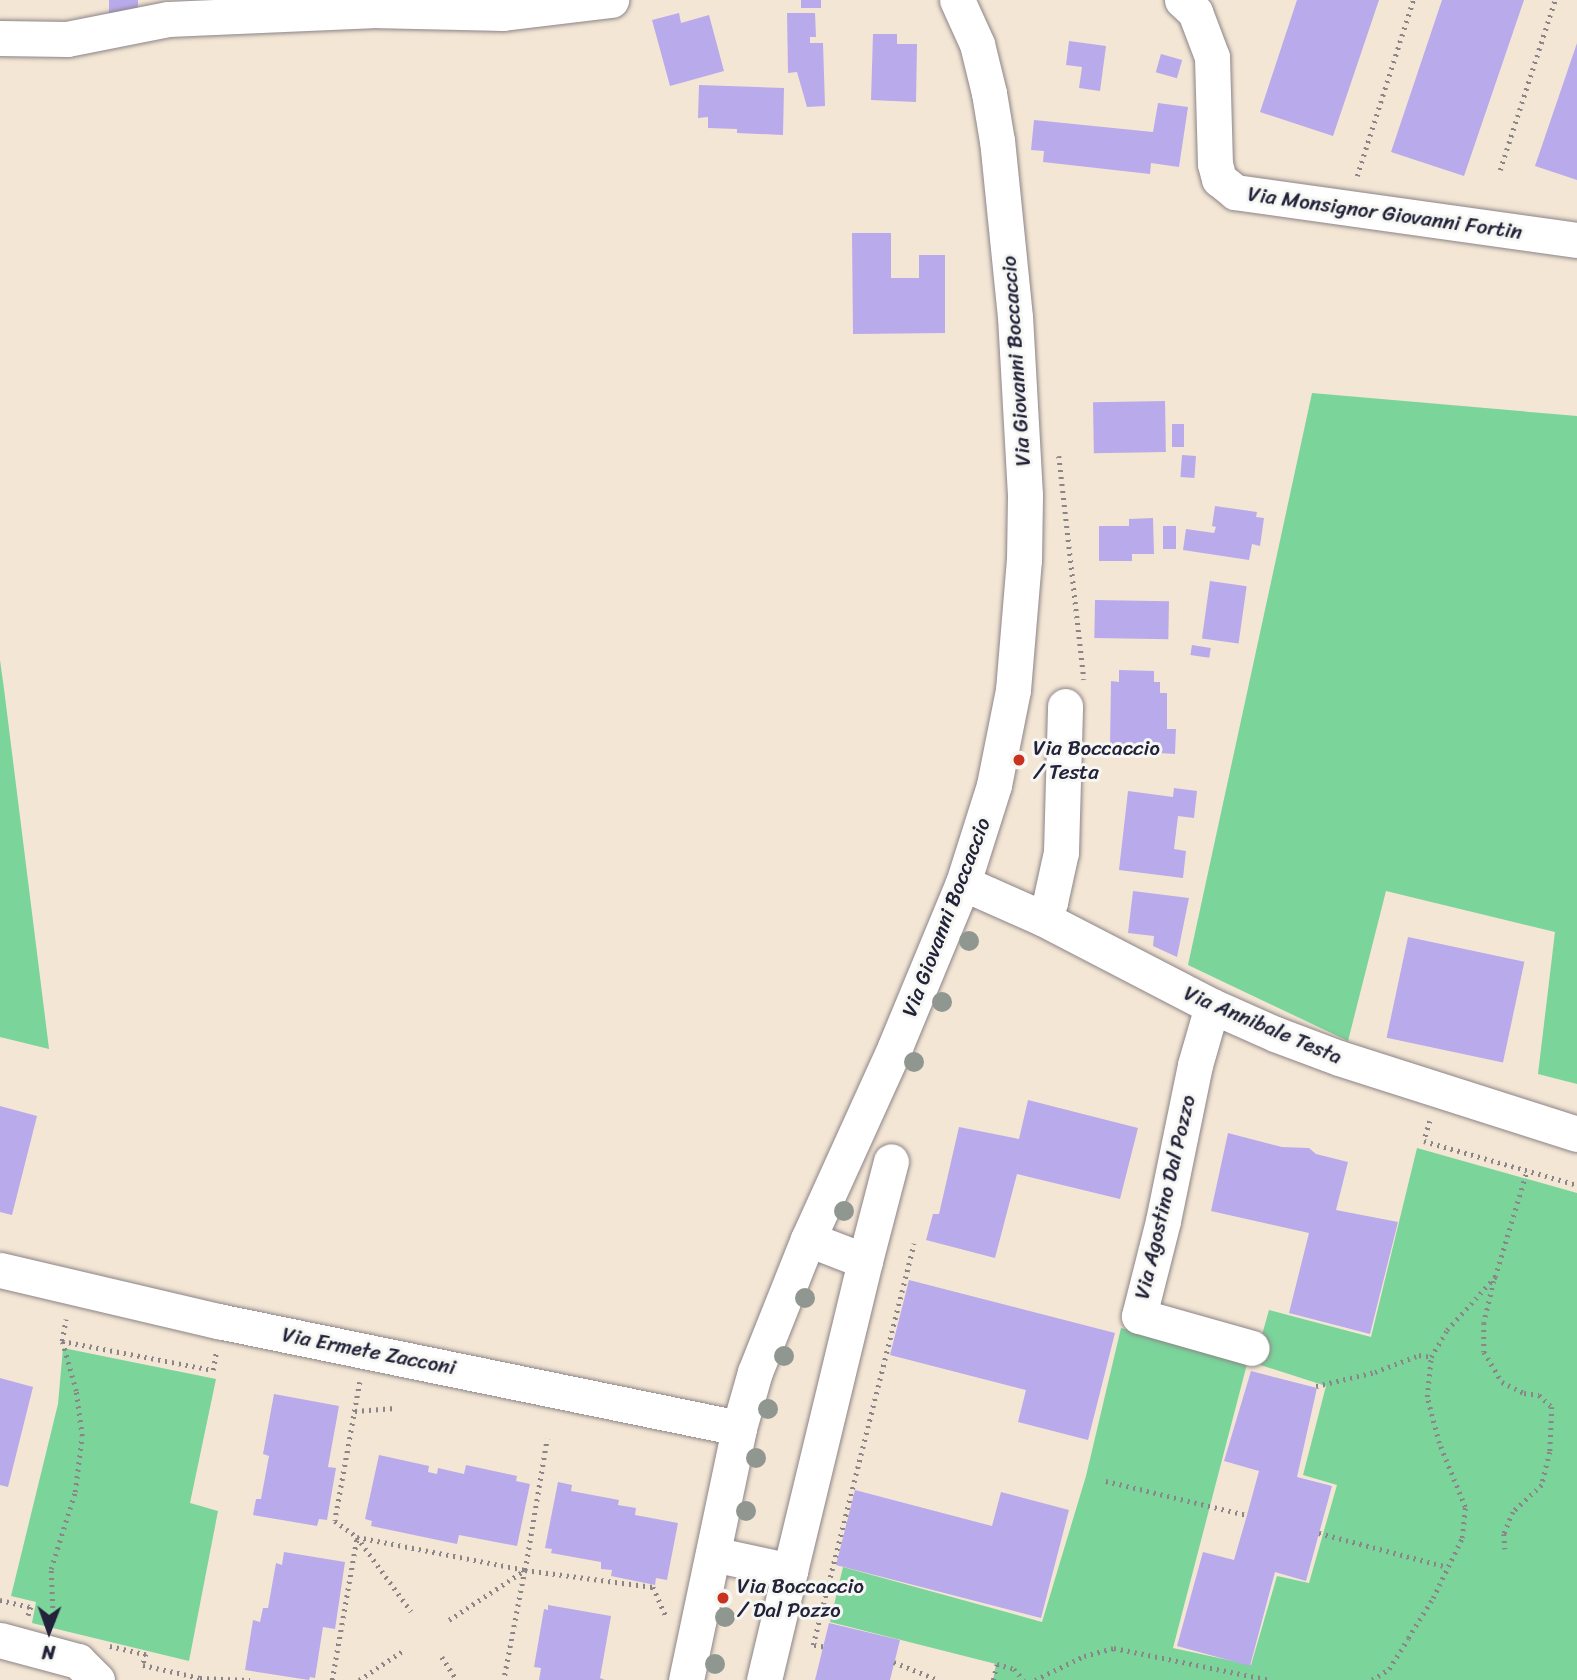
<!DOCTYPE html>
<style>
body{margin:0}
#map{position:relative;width:1577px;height:1680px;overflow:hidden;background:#f4e6d4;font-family:Sriracha,sans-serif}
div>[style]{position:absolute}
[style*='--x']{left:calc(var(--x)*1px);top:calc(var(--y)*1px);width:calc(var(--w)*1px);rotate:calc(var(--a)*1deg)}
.green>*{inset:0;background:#7bd49a}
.building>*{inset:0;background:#b9aaeb;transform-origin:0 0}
.path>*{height:4.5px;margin-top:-2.25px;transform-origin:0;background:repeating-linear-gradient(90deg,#8b8488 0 2px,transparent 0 7px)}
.roads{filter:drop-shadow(0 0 2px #8b8488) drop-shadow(0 0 2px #8b8488)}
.minor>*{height:35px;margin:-17.5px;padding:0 17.5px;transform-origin:17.5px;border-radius:17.5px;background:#fff}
.trees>*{width:20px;height:20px;margin:-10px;border-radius:50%;background:#8f9790}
.dots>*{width:19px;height:19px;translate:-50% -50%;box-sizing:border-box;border:4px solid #f6f6f2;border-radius:50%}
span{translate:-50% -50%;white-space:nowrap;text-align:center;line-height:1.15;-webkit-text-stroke:6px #f6f6f2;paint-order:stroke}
.street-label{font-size:21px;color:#22223b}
.poi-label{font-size:21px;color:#22223b}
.left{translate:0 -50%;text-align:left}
.north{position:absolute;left:14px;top:1596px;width:70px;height:70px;-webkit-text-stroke:5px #f6f6f2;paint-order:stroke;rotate:181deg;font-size:19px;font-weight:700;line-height:28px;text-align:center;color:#22223b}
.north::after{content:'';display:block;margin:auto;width:24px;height:32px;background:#22223b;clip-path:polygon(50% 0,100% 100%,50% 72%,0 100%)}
</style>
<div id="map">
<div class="green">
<div style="clip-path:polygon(1312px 393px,1577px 416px,1577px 1084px,1538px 1074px,1555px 932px,1386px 891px,1348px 1041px,1188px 965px)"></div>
<div style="clip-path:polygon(0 660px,4px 689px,49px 1049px,0 1037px)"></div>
<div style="clip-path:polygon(1417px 1148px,1577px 1193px,1577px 1680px,993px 1680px,996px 1664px,830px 1622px,843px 1567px,1042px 1622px,1086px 1476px,1121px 1328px,1247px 1364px,1173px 1648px,1251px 1665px,1277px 1576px,1309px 1583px,1337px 1485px,1303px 1475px,1326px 1386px,1254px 1363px,1269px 1310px,1371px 1337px)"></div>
<div style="clip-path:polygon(63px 1348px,216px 1379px,190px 1503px,218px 1511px,189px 1661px,32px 1623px,36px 1602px,11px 1596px,58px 1404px)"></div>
</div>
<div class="building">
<div style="left:109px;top:0;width:29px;height:14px"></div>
<div style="left:801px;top:0;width:20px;height:8px"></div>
<div style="clip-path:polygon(1297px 0,1379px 0,1333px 136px,1260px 112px)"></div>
<div style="clip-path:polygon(1442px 0,1524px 0,1464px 176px,1391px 152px)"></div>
<div style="clip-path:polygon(679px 13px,681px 23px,709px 15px,724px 71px,670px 86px,652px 20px)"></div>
<div style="clip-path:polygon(787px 13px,815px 13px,816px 37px,810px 37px,810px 43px,823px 43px,825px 106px,807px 107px,797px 72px,788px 73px)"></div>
<div style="clip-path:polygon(873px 34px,897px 34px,897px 44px,917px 44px,916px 102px,871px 100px)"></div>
<div style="clip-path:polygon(1069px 41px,1106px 46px,1100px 91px,1079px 88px,1082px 67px,1066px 65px)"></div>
<div style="clip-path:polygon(1577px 43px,1577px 180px,1535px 166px)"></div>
<div style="left:1161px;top:54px;width:22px;height:19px;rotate:16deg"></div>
<div style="clip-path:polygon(699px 85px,784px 88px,783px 135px,737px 133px,737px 129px,708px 128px,708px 117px,698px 118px)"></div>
<div style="clip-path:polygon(1158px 103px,1188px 107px,1179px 167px,1151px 163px,1150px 174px,1043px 162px,1044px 151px,1031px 150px,1034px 120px,1153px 132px)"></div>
<div style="clip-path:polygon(852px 233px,891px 233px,891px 278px,919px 278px,919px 255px,945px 255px,945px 333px,853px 334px)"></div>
<div style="left:1165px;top:401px;width:51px;height:72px;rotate:89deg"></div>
<div style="left:1172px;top:424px;width:12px;height:23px"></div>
<div style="left:1182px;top:455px;width:14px;height:22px;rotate:4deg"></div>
<div style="clip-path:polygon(1215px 506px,1257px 512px,1256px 517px,1264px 518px,1260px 546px,1252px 544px,1249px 560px,1183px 550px,1186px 529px,1214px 533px,1216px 527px,1212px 526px)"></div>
<div style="clip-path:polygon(1153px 518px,1154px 554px,1132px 554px,1132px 561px,1099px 561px,1099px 526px,1129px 526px,1129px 519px)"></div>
<div style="left:1163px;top:526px;width:13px;height:23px"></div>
<div style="left:1210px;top:581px;width:37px;height:58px;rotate:8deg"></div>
<div style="left:1095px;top:600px;width:74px;height:38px;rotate:1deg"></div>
<div style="left:1192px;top:645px;width:19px;height:10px;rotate:9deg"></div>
<div style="clip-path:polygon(1119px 670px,1154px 671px,1154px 682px,1160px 682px,1160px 693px,1167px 693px,1167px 729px,1176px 729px,1175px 754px,1159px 753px,1159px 747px,1110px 746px,1111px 681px,1119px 682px)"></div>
<div style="clip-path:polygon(1174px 788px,1197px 791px,1194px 818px,1178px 816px,1174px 849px,1186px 851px,1183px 878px,1119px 870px,1128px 791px,1173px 797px)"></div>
<div style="clip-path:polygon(1133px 891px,1189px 898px,1177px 957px,1153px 946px,1154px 936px,1128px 933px)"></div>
<div style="left:1408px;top:937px;width:119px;height:103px;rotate:12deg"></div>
<div style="clip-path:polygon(1028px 1100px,1138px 1128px,1120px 1199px,1017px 1174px,995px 1258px,926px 1240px,933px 1214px,939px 1214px,959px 1127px,1019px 1139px)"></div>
<div style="clip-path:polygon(0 1106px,37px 1116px,12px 1215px,0 1212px)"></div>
<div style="clip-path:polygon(1228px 1133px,1282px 1147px,1309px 1148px,1316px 1154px,1348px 1162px,1336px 1210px,1398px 1222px,1370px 1334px,1289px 1313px,1309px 1233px,1211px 1211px)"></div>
<div style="clip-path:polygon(909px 1280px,1115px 1333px,1088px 1440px,1018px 1422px,1026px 1390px,890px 1355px)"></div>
<div style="clip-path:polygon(1251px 1371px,1317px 1388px,1297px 1477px,1332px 1486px,1306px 1581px,1275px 1572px,1250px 1666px,1177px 1646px,1203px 1552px,1234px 1560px,1247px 1515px,1259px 1471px,1224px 1461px)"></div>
<div style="clip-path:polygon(0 1378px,33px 1387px,8px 1487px,0 1485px)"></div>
<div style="clip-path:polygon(274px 1394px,339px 1406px,328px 1467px,336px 1468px,327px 1520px,319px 1519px,317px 1526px,253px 1515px,256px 1499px,261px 1499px,269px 1456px,263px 1454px)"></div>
<div style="clip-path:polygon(379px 1455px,429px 1466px,428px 1472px,437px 1474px,438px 1468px,464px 1474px,466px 1465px,517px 1476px,516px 1481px,530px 1484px,517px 1546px,459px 1535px,457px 1544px,371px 1526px,372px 1521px,365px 1519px)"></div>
<div style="clip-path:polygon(558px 1482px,572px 1485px,571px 1491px,619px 1500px,618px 1505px,636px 1508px,635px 1515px,678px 1523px,667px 1580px,656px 1578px,655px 1585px,611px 1576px,612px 1570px,601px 1569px,601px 1562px,551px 1553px,552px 1549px,545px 1548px)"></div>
<div style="clip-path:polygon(855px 1490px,992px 1526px,1001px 1492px,1069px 1510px,1041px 1618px,836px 1565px)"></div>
<div style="clip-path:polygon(284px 1552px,345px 1562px,335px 1629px,323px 1627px,315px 1678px,310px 1677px,309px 1680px,245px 1670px,253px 1620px,260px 1622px,263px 1608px,268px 1608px,276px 1563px,282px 1565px)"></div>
<div style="clip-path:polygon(548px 1605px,611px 1616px,600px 1678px,605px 1680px,539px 1680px,541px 1668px,534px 1667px,544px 1609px,548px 1610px)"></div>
<div style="clip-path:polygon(829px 1623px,900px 1640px,890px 1680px,815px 1680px)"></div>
</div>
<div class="path">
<div style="--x:1500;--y:170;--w:179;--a:-72.1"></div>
<div style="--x:1357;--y:176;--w:185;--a:-72.3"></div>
<div style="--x:1059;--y:456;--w:225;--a:83.6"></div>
<div style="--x:1430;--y:1121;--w:21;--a:107"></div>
<div style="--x:1424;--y:1141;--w:159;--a:16"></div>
<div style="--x:1494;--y:1281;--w:43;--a:103.4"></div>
<div style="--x:1484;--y:1323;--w:29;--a:90"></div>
<div style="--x:1484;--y:1352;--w:35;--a:59"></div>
<div style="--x:1502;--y:1382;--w:25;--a:27"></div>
<div style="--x:1524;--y:1393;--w:15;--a:8"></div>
<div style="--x:1539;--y:1395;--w:18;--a:43"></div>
<div style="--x:1552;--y:1407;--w:45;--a:92.5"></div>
<div style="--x:1550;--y:1452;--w:34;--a:104"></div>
<div style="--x:1542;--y:1485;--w:40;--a:137"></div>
<div style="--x:1513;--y:1512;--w:24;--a:112"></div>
<div style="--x:1504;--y:1534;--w:15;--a:86"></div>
<div style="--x:62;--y:1341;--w:154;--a:10.9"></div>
<div style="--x:213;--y:1370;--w:17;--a:-80"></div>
<div style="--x:360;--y:1382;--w:141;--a:100.2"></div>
<div style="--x:335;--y:1521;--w:27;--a:36"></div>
<div style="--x:357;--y:1537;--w:92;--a:53.9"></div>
<div style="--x:1316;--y:1386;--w:61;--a:-13.3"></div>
<div style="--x:1375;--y:1372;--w:47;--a:-21.1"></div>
<div style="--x:1419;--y:1355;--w:12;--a:9"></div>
<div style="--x:355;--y:1411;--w:40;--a:-4.3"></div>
<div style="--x:1106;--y:1481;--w:145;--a:13.6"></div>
<div style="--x:1319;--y:1533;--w:133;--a:14.8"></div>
<div style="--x:525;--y:1570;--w:133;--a:-80.5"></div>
<div style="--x:0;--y:1600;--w:32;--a:13"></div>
<div style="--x:31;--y:1607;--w:9;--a:108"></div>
<div style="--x:449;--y:1620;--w:91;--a:-33.3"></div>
<div style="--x:525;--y:1570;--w:129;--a:7.6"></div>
<div style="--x:653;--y:1587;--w:32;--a:66"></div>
<div style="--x:53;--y:1622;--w:53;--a:-92.2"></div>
<div style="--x:51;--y:1569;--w:81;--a:-72.7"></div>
<div style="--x:75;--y:1492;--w:56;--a:-82.9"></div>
<div style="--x:82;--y:1436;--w:45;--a:-97.6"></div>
<div style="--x:76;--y:1391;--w:52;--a:-105.6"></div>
<div style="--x:62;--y:1341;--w:22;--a:-80"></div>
<div style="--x:110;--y:1646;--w:37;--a:13"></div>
<div style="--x:146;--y:1654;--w:11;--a:105"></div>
<div style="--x:143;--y:1665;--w:58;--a:12.8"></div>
<div style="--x:200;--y:1678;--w:50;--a:2.3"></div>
<div style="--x:823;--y:1647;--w:10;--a:-169"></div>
<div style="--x:813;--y:1645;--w:414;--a:-75.9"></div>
<div style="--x:442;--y:1657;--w:27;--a:57"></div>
<div style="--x:894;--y:1662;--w:48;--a:22.2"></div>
<div style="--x:332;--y:1680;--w:145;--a:-80.1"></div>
<div style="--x:357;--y:1537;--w:171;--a:11.1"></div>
<div style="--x:525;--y:1570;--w:112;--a:100.8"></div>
<div style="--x:359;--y:1680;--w:54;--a:-33.7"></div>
<div style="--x:993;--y:1680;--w:16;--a:-76"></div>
<div style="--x:997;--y:1664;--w:18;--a:16"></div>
<div style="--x:1014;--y:1669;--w:15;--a:48"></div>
<div style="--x:1035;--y:1680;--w:55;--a:-26.1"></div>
<div style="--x:1084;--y:1656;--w:31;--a:-15"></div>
<div style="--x:1114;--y:1648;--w:159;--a:11.6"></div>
<div style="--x:1372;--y:1680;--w:20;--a:-33"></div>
<div style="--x:1389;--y:1669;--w:36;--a:-58"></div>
<div style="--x:1408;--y:1638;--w:47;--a:-58"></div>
<div style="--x:1433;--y:1598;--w:67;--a:-64.2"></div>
<div style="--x:1462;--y:1538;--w:31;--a:-84"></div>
<div style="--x:1465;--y:1507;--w:69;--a:-112.1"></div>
<div style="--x:1439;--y:1443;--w:48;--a:-104.6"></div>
<div style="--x:1427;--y:1397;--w:40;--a:-84.3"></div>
<div style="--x:1431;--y:1357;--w:31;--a:-59"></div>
<div style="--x:1447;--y:1330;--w:72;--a:-47.8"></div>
<div style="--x:1495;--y:1277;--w:112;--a:-73.3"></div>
</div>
<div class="roads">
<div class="minor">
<div style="--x:1182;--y:0;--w:18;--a:43"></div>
<div style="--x:1195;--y:12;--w:48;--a:69.3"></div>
<div style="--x:1212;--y:57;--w:107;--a:88.4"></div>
<div style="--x:1215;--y:164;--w:16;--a:75"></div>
<div style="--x:1219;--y:179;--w:21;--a:39"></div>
<div style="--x:1235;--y:192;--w:345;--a:8"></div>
<div style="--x:0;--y:38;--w:67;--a:0.9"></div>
<div style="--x:67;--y:39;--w:103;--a:-11.2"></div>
<div style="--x:168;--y:19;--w:203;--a:-2.5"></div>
<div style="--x:371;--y:10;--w:132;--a:1.3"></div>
<div style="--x:503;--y:13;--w:109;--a:-6.9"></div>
<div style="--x:963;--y:883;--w:86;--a:23.9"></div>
<div style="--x:1042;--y:918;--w:191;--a:27.4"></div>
<div style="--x:1212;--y:1006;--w:69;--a:24"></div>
<div style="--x:1275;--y:1034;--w:68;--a:20.6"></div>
<div style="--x:1339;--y:1058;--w:250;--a:17.7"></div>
<div style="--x:1042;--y:918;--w:18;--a:-63"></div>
<div style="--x:1050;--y:902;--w:51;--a:-77.6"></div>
<div style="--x:1061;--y:852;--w:146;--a:-88.4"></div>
<div style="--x:1212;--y:1006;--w:61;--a:106.1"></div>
<div style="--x:1195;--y:1065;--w:159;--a:101.6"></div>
<div style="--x:1163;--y:1221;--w:98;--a:104.2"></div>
<div style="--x:1139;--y:1316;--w:117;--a:15.8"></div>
<div style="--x:865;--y:1261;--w:103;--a:-75.4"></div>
<div style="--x:0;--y:1270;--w:224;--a:13.2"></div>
<div style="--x:218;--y:1321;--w:532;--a:11.61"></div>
<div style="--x:713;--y:1554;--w:79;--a:12.4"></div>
<div style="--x:790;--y:1571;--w:319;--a:-76.4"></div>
<div style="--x:865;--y:1261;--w:61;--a:-158.9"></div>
<div style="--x:0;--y:1640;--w:81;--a:15.1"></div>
<div style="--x:78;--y:1661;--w:27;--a:45"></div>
<div style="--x:686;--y:1680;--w:258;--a:-78.1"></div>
<div style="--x:739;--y:1428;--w:58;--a:-74.1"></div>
<div style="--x:755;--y:1372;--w:143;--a:-68.3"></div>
<div style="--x:808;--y:1239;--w:211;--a:-65.6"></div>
<div style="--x:895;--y:1047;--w:178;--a:-67.5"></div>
<div style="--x:963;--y:883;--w:103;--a:-72.4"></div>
<div style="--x:994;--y:785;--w:97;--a:-78.7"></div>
<div style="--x:1013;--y:690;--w:130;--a:-85.2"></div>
<div style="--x:1024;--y:560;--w:65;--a:-89.1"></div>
<div style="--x:1025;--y:495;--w:178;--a:-93.2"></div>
<div style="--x:1015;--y:317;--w:177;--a:-95.8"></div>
<div style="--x:997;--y:141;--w:49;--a:-99.5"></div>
<div style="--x:989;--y:93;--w:50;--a:-103.8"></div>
<div style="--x:977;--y:44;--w:48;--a:-114.4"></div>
<div style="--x:764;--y:1680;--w:112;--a:-76.6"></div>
</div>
</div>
<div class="trees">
<div style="left:969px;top:941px"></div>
<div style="left:942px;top:1002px"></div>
<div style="left:914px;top:1062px"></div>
<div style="left:844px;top:1211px"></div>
<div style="left:805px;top:1298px"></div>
<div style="left:784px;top:1356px"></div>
<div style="left:768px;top:1409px"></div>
<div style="left:756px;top:1458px"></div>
<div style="left:746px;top:1511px"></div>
<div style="left:725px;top:1617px"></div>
<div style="left:715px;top:1664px"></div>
</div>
<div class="dots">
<div style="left:1019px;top:760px;background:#c8321e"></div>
<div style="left:723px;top:1598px;background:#c8321e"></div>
</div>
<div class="street-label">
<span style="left:1385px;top:213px;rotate:8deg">Via Monsignor Giovanni Fortin</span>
<span style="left:1016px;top:361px;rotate:-94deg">Via Giovanni Boccaccio</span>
<span style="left:946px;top:917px;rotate:-69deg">Via Giovanni Boccaccio</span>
<span style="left:1263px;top:1025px;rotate:23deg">Via Annibale Testa</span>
<span style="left:1165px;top:1197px;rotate:-77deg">Via Agostino Dal Pozzo</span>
<span style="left:369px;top:1351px;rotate:11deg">Via Ermete Zacconi</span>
</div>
<div class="poi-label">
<span class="left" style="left:1033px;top:760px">Via Boccaccio<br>/ Testa</span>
<span class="left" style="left:737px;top:1598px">Via Boccaccio<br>/ Dal Pozzo</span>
</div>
<div class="north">N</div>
</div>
